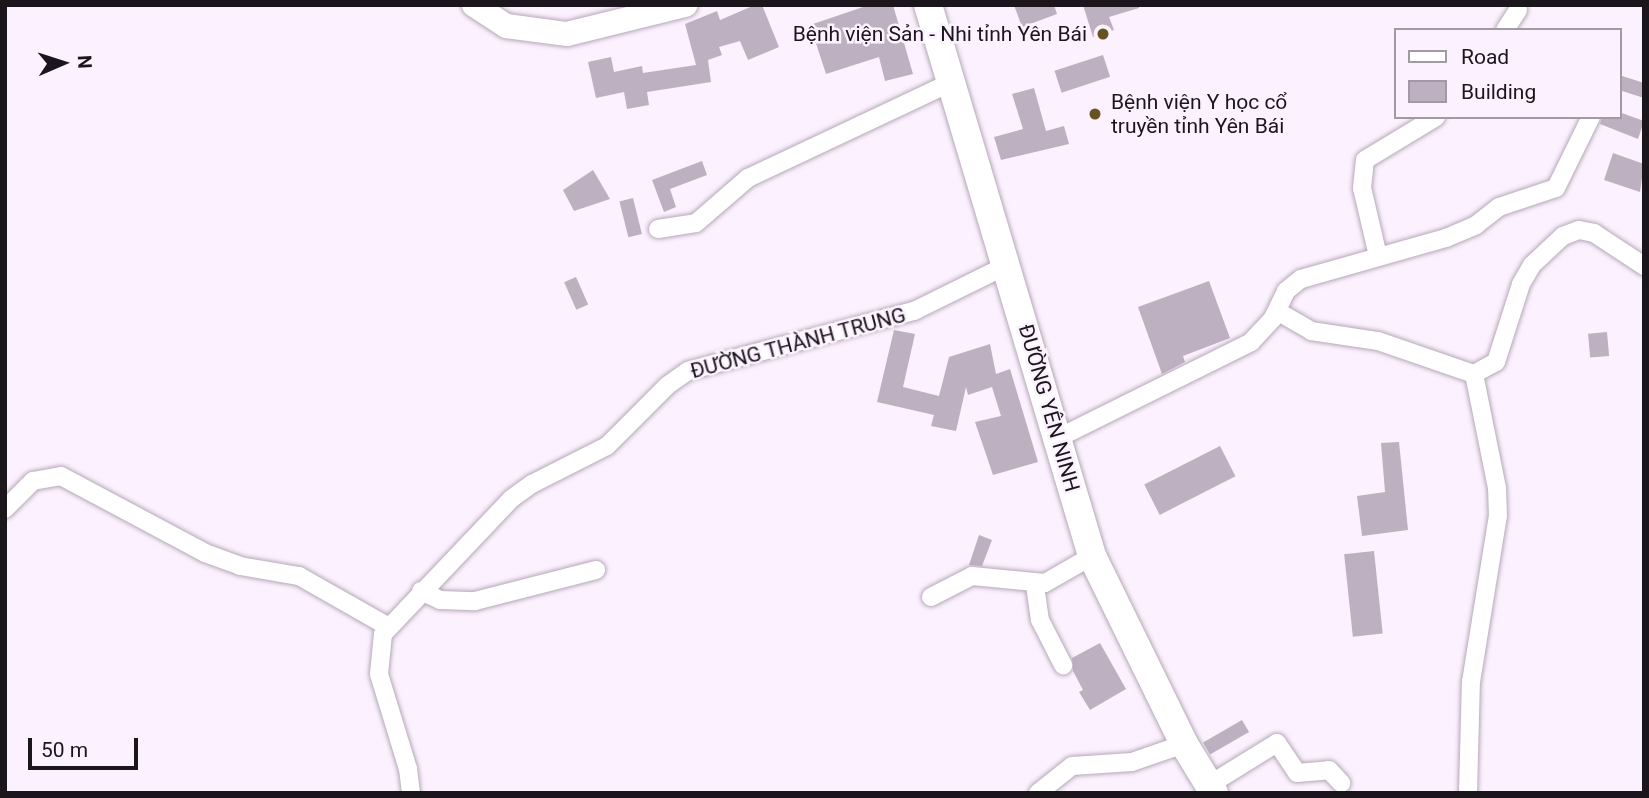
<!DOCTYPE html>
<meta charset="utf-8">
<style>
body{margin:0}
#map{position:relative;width:1649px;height:798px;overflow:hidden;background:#fcf1fe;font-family:Roboto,sans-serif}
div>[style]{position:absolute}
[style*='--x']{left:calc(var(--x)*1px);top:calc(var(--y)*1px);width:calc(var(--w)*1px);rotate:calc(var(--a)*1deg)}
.building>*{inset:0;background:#bdb0c0;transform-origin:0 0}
.roads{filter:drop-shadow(0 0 2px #b5a8b8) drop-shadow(0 0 2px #b5a8b8)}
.street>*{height:18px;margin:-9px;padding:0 9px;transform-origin:9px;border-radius:9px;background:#fff}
.secondary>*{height:24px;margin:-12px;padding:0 12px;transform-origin:12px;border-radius:12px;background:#fff}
.primary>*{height:28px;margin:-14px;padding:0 14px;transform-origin:14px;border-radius:14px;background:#fff}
.dots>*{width:19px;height:19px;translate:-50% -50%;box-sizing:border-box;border:4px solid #fcf1fe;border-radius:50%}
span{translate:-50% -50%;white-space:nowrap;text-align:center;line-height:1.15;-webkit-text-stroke:5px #fcf1fe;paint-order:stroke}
.poi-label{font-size:21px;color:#1b161c}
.right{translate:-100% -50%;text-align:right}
.left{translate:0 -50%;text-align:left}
.street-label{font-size:21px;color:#1b161c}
.frame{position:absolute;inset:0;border:7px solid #1b161c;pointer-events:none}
.legend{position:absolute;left:1394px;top:28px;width:228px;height:91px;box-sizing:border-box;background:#fcf1fe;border:2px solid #a299a4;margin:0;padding:9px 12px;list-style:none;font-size:21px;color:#1b161c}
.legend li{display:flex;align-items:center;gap:14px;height:35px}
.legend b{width:35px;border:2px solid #a299a4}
.north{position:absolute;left:28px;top:28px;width:70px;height:70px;-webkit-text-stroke:5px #fcf1fe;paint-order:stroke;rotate:87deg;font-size:19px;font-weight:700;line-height:28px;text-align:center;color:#1b161c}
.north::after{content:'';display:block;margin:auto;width:24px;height:32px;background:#1b161c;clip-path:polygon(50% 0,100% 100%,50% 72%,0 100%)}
.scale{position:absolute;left:28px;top:738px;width:110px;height:32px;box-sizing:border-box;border:4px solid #1b161c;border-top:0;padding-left:9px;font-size:21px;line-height:24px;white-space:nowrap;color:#1b161c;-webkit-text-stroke:5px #fcf1fe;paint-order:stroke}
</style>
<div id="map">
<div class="building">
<div style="clip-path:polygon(755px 5px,762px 5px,779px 47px,748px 60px,740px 41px,719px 47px,722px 55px,708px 60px,711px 82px,647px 92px,649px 105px,627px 109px,624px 92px,596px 98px,588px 62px,611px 57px,614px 72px,642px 66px,643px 73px,696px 65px,685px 24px,717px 11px,720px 20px)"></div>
<div style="clip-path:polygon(869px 5px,893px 5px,913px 74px,885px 81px,879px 57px,826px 74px,810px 25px)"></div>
<div style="clip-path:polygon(1014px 5px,1054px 5px,1057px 14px,1022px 27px)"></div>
<div style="clip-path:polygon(1083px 5px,1139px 5px,1139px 8px,1109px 17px,1114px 30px,1093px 37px)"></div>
<div style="left:1103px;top:55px;width:23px;height:51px;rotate:72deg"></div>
<div style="clip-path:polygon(1619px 75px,1644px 83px,1644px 98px,1619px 90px)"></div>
<div style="clip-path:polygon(1034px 88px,1046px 131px,1064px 126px,1069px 144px,1001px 160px,994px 137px,1023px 129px,1012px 94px)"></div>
<div style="clip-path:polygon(1619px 112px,1644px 121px,1638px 139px,1600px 124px,1602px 117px,1619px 117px)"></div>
<div style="clip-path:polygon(1613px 153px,1644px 164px,1640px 192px,1604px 180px)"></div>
<div style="clip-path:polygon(702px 161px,707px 175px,670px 189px,676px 207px,664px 212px,652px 180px)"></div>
<div style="clip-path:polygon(593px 170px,610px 199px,574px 211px,563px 190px)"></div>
<div style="left:633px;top:198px;width:37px;height:14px;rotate:76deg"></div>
<div style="left:576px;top:277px;width:30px;height:13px;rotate:66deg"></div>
<div style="clip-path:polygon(1209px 281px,1230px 338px,1183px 356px,1185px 362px,1162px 374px,1138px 307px)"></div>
<div style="clip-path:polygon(894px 330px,915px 334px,903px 387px,939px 396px,949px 357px,990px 344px,996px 374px,1010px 369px,1038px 462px,993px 475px,975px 422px,1001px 416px,992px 387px,968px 395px,966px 387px,956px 431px,931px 426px,934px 415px,877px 402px)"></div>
<div style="left:1607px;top:332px;width:24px;height:19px;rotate:85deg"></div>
<div style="clip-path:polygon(1399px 442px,1408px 530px,1362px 536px,1357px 496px,1385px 492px,1381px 443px)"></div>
<div style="left:1220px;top:446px;width:34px;height:85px;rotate:63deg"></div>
<div style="clip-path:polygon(979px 535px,992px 540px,982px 566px,969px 565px)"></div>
<div style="left:1374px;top:551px;width:83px;height:30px;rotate:84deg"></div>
<div style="clip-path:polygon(1100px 643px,1126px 689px,1090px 710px,1079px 692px,1083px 690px,1073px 671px,1072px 658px)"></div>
<div style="left:1242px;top:720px;width:14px;height:45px;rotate:60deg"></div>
</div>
<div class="roads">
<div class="street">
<div style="--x:1505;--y:30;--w:24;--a:-57"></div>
<div style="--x:658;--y:229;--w:38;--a:-9"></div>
<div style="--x:696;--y:223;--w:69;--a:-40.9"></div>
<div style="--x:748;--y:178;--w:223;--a:-25.2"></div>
<div style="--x:1378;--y:256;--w:70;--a:-103.2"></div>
<div style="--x:1362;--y:188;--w:28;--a:-84"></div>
<div style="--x:1365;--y:160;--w:83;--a:-31.2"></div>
<div style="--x:1277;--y:311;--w:39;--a:30"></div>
<div style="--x:1311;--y:331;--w:68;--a:8.5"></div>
<div style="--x:1378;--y:341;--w:102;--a:19"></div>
<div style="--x:1474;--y:374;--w:25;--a:-29"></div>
<div style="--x:1496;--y:362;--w:82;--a:-72.2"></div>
<div style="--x:1521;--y:284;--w:22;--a:-60"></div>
<div style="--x:1532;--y:265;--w:42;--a:-43.1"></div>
<div style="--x:1563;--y:236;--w:17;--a:-21"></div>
<div style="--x:1579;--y:230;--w:15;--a:11"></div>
<div style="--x:1594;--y:233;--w:60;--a:33.4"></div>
<div style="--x:1058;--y:438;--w:216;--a:-26.4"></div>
<div style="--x:1251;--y:342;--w:33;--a:-47"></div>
<div style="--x:1273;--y:318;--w:30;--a:-64"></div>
<div style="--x:1286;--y:291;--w:19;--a:-39"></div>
<div style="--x:1301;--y:279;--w:151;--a:-15.8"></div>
<div style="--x:1446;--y:238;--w:33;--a:-23"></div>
<div style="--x:1476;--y:225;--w:29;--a:-38"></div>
<div style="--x:1499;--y:207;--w:60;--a:-18.4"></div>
<div style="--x:1556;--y:188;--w:79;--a:-63.8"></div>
<div style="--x:5;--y:509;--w:40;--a:-45"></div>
<div style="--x:33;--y:481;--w:28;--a:-10"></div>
<div style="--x:61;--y:476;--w:163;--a:28.1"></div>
<div style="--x:205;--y:553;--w:37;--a:20"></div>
<div style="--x:240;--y:566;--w:60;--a:9.6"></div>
<div style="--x:299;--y:576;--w:101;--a:29.6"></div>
<div style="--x:1035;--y:585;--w:35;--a:82"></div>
<div style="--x:1040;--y:620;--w:51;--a:62.9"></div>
<div style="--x:421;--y:591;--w:21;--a:25"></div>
<div style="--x:440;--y:600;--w:35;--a:2"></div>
<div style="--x:475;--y:601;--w:125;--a:-14.4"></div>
<div style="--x:931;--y:597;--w:46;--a:-27.1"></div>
<div style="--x:972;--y:576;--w:73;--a:5.5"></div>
<div style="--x:1045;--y:583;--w:54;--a:-29.9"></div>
<div style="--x:1209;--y:785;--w:80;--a:-31.7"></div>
<div style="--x:1277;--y:743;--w:36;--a:56"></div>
<div style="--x:1297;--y:773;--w:32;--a:-5"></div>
<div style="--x:1329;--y:770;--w:18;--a:47"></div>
<div style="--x:411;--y:793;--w:24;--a:-97"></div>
<div style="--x:408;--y:769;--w:99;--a:-107"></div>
<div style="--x:379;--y:674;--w:40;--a:-84.3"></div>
<div style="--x:383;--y:634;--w:186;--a:-46.5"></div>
<div style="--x:511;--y:499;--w:26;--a:-36"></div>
<div style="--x:532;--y:484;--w:84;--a:-26.9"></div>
<div style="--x:607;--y:446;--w:86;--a:-45"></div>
<div style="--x:668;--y:385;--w:24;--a:-35"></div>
<div style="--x:688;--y:371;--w:234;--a:-14.9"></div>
<div style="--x:914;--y:311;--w:102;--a:-26.3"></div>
<div style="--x:1038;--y:793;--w:43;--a:-38.5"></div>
<div style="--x:1072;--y:766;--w:60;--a:-3.8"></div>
<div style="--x:1132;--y:762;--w:55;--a:-19.1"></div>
<div style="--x:1468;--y:793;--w:111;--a:-88.5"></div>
<div style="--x:1471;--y:682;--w:168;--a:-80.8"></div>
<div style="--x:1498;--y:516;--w:28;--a:-92"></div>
<div style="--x:1497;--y:488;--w:116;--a:-101.4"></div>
</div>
<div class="secondary">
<div style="--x:474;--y:5;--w:38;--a:33"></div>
<div style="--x:506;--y:26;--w:62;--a:7.5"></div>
<div style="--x:567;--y:34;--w:122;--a:-13.8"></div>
</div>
<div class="primary">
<div style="--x:928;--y:5;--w:575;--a:73.42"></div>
<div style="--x:1092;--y:556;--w:209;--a:63.9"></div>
<div style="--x:1184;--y:744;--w:57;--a:58.5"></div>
</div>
</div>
<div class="dots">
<div style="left:1103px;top:34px;background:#655321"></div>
<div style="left:1095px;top:114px;background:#655321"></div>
</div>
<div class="poi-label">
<span class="right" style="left:1087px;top:34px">Bệnh viện Sản - Nhi tỉnh Yên Bái</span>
<span class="left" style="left:1111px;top:114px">Bệnh viện Y học cổ<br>truyền tỉnh Yên Bái</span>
</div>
<div class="street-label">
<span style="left:798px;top:343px;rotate:-15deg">ĐƯỜNG THÀNH TRUNG</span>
<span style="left:1049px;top:408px;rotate:74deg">ĐƯỜNG YÊN NINH</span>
</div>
<div class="frame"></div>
<ul class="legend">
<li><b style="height:9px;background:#fff"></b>Road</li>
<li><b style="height:19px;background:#bdb0c0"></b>Building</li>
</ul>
<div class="north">N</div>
<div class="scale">50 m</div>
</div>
